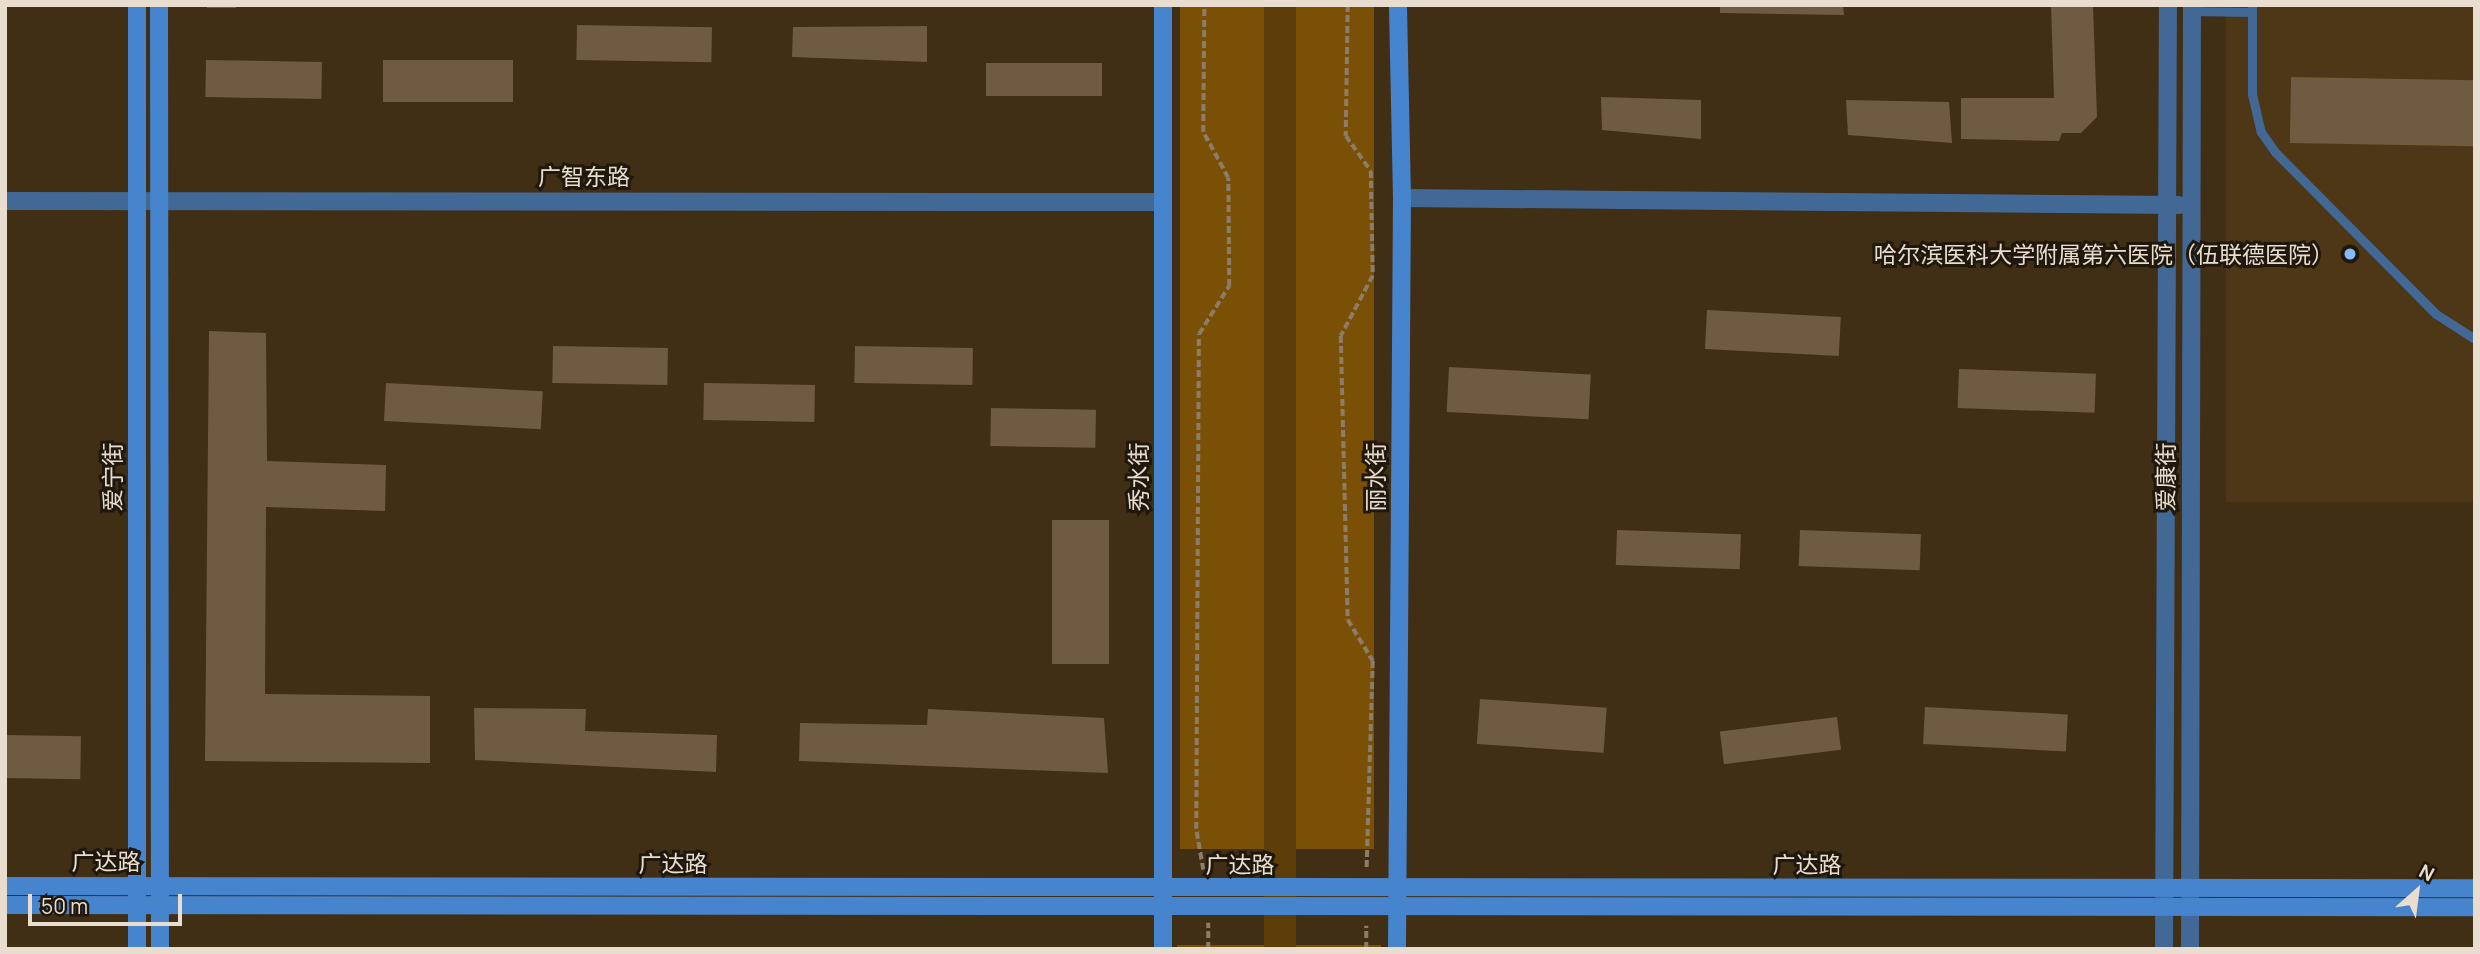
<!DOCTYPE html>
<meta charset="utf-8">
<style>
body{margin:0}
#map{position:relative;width:2480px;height:954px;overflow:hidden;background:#402e15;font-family:Manrope,"Noto Sans SC",sans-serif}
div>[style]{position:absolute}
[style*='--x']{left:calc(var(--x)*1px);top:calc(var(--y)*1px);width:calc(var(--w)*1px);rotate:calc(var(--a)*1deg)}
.built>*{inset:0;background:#4d3717;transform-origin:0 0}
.green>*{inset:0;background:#7a5007;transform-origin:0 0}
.water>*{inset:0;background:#5d3d08;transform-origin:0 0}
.building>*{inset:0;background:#6e5b41;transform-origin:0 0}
.path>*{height:3.5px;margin-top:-1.75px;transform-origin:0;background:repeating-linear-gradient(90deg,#8c7d68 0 7px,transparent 0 10.5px)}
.service>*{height:9px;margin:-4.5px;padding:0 4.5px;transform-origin:4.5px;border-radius:4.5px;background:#426896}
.tertiary>*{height:18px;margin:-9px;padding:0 9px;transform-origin:9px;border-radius:9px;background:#426896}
.secondary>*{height:18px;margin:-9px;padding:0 9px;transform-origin:9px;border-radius:9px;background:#4685cd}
.dots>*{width:19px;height:19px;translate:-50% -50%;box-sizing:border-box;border:4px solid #20180d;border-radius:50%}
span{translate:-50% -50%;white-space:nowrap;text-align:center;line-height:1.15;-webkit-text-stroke:6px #20180d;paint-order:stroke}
.street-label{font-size:23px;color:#e8ddce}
.poi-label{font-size:23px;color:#e8ddce}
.right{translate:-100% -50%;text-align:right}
.frame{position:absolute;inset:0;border:7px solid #e8ddce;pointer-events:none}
.north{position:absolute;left:2382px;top:856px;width:70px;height:70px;-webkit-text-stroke:5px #20180d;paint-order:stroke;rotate:28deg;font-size:19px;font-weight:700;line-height:28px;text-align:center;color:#e8ddce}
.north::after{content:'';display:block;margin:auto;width:24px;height:32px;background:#e8ddce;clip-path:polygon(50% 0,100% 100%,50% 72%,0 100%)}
.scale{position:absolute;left:28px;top:894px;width:154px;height:32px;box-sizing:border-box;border:4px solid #e8ddce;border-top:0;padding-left:9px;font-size:21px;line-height:24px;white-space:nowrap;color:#e8ddce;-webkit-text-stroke:5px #20180d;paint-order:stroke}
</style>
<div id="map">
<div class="built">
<div style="left:2226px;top:5px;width:249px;height:497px"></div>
</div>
<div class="green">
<div style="left:1180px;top:5px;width:194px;height:844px"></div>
<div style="left:1177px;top:945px;width:204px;height:4px"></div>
</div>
<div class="water">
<div style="left:1264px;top:5px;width:32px;height:944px"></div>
</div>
<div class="building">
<div style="left:207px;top:5px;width:29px;height:3px"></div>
<div style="clip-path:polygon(1720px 5px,1843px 5px,1844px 15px,1720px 13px)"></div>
<div style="clip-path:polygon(2051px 5px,2093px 5px,2097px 117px,2081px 133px,2062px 133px,2059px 141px,1961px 139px,1961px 98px,2054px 98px)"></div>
<div style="left:577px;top:25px;width:135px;height:35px;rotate:1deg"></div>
<div style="clip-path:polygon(927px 26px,927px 62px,792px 57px,793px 27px)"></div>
<div style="left:206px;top:60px;width:116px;height:37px;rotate:1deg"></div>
<div style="left:383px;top:60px;width:130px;height:42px"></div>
<div style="left:986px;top:63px;width:116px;height:33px"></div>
<div style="left:2291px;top:77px;width:184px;height:66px;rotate:1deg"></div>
<div style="clip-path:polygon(1601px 97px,1701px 100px,1701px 139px,1602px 130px)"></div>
<div style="clip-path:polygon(1846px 100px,1949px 102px,1952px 143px,1848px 135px)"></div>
<div style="left:1707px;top:310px;width:134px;height:39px;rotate:3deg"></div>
<div style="clip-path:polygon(209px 331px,266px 333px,267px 461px,386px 465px,385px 511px,266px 507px,265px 694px,430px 696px,430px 763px,205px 761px)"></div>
<div style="left:553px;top:346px;width:115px;height:37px;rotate:1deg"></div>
<div style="left:855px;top:346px;width:118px;height:37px;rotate:1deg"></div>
<div style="left:1449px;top:367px;width:142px;height:45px;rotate:3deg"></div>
<div style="left:1959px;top:369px;width:137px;height:39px;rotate:2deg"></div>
<div style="left:386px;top:383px;width:157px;height:38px;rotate:3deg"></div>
<div style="left:704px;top:383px;width:111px;height:37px;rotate:1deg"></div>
<div style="left:991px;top:408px;width:105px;height:38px;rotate:1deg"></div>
<div style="left:1052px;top:520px;width:57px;height:144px"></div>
<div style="left:1617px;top:530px;width:124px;height:35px;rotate:2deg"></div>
<div style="left:1800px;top:530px;width:121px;height:36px;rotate:2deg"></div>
<div style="left:1480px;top:699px;width:127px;height:45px;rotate:4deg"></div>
<div style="left:1925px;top:707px;width:143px;height:37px;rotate:3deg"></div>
<div style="clip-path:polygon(474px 708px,586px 709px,585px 731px,717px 735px,716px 772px,475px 760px)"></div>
<div style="clip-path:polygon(928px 709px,1104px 718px,1108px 773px,799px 761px,800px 723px,927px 725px)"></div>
<div style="left:1837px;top:717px;width:33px;height:118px;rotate:83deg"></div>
<div style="left:5px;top:735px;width:76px;height:43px;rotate:1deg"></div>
</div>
<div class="path">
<div style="--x:1348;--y:5;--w:131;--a:90.9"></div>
<div style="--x:1346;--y:136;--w:43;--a:54.5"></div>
<div style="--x:1371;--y:171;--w:105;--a:88.9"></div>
<div style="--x:1373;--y:276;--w:68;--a:118.1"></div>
<div style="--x:1341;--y:336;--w:284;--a:88.6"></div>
<div style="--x:1348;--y:620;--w:48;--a:58.6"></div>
<div style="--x:1373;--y:661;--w:208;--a:91.7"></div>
<div style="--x:1203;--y:870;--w:42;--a:-99.7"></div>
<div style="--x:1196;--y:829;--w:495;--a:-89.7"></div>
<div style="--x:1199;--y:334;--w:57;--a:-58"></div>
<div style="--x:1229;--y:286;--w:108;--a:-90.5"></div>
<div style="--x:1228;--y:178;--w:52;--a:-118.5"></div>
<div style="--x:1203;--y:132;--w:127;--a:-89.5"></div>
<div style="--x:1208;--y:949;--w:26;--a:-90"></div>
<div style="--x:1366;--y:949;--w:23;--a:-90"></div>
</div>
<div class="service">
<div style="--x:2252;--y:5;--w:89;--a:90"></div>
<div style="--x:2252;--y:94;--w:39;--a:77"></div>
<div style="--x:2261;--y:132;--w:24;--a:55"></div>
<div style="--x:2275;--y:152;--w:228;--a:45.2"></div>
<div style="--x:2436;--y:314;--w:46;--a:32.7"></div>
<div style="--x:2192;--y:11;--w:60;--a:1"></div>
</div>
<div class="tertiary">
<div style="--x:1402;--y:198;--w:777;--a:0.52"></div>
<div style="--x:5;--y:201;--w:1157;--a:0.05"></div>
<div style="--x:2164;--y:949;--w:944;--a:-89.76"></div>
<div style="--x:2190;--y:949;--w:944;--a:-89.88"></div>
</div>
<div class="secondary">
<div style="--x:137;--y:5;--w:944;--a:90"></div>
<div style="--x:159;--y:5;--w:944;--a:89.94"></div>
<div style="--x:1163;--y:5;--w:944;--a:90"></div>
<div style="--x:5;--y:886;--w:2470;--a:0.05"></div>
<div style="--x:5;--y:905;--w:2470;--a:0.05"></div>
<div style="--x:1397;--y:949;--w:751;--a:-89.62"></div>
<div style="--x:1402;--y:198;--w:193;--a:-91.2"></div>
</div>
<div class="dots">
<div style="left:2350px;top:254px;background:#85bbfb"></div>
</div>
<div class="street-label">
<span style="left:584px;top:176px">广智东路</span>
<span style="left:112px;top:477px;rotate:-90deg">爱宁街</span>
<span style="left:1138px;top:477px;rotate:-90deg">秀水街</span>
<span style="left:1375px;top:477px;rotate:-90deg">丽水街</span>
<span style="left:2165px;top:477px;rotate:-90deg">爱康街</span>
<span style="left:106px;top:861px">广达路</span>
<span style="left:673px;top:863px">广达路</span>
<span style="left:1240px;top:864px">广达路</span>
<span style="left:1807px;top:864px">广达路</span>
</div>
<div class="poi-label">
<span class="right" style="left:2334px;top:254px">哈尔滨医科大学附属第六医院（伍联德医院）</span>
</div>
<div class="frame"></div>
<div class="north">N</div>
<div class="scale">50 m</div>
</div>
